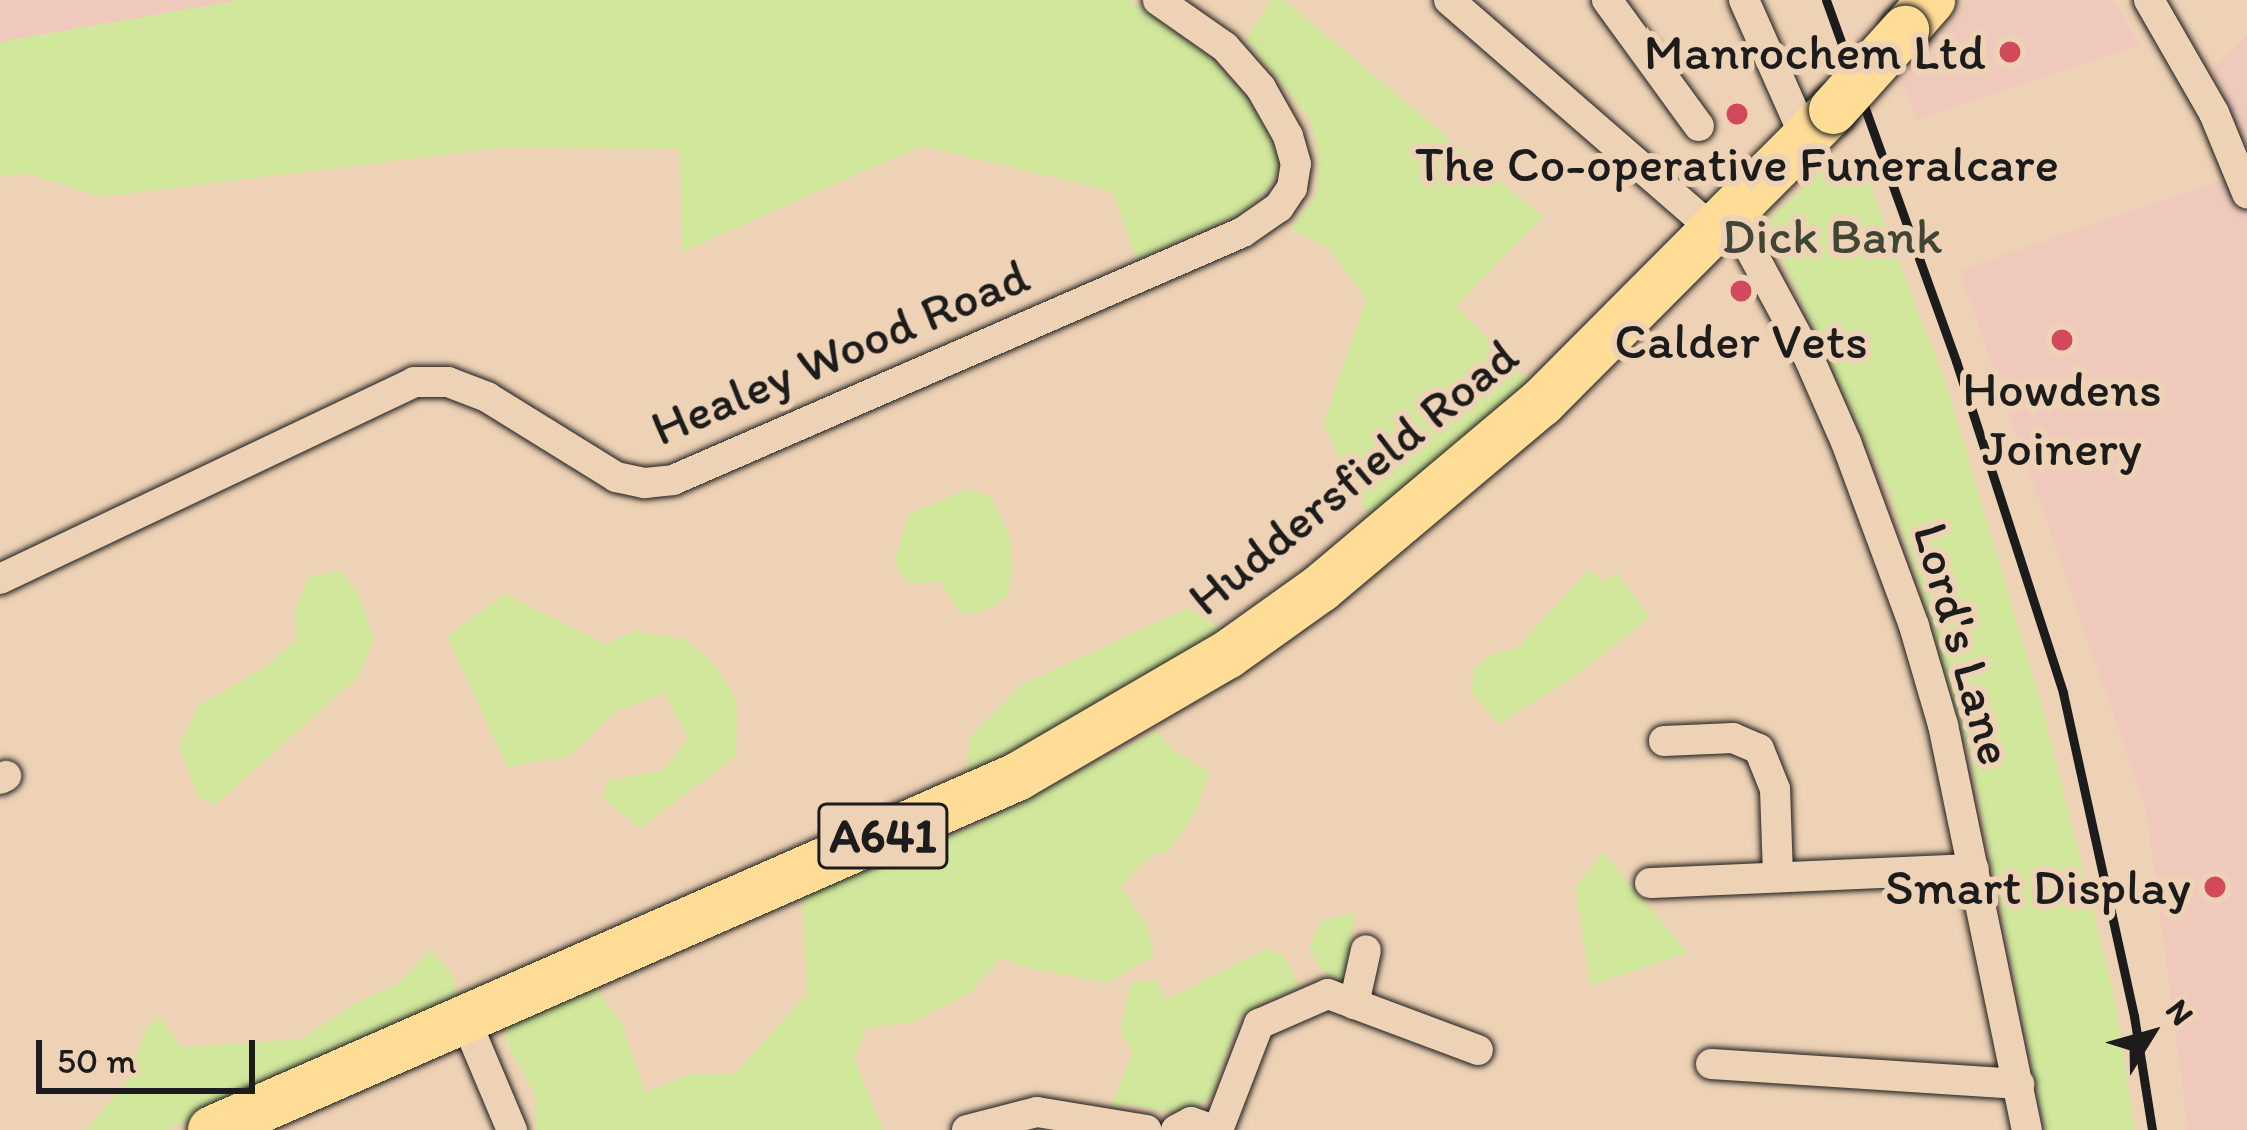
<!DOCTYPE html>
<style>
body{margin:0}
#map{position:relative;width:2247px;height:1130px;overflow:hidden;background:#eed2b5;font-family:Itim,sans-serif}
div>[style]{position:absolute}
[style*='--x']{left:calc(var(--x)*1px);top:calc(var(--y)*1px);width:calc(var(--w)*1px);rotate:calc(var(--a)*1deg)}
.built>*{inset:0;background:#efcabc}
.green>*{inset:0;background:#d0e79c}
.roads{filter:drop-shadow(0 0 3px #1c1c1c) drop-shadow(0 0 3px #1c1c1c)}
.street>*{height:30px;margin:-15px;padding:0 15px;transform-origin:15px;border-radius:15px;background:#eed2b5}
.primary>*{height:48px;margin:-24px;padding:0 24px;transform-origin:24px;border-radius:24px;background:#ffdd96}
.rail>*{height:9px;margin:-4.5px;padding:0 4.5px;transform-origin:4.5px;border-radius:4.5px;background:#1c1c1c}
.bridges{filter:drop-shadow(0 0 3px #1c1c1c) drop-shadow(0 0 3px #1c1c1c)}
.primary-bridge>*{height:48px;margin:-24px;padding:0 24px;transform-origin:24px;border-radius:24px;background:#ffdd96}
.dots>*{width:33px;height:33px;translate:-50% -50%;box-sizing:border-box;border:6px solid #eed2b5;border-radius:50%}
span{translate:-50% -50%;white-space:nowrap;text-align:center;line-height:1.15;-webkit-text-stroke:12px #eed2b5;paint-order:stroke}
.shield-label span{padding:3px 9px;background:#eed2b5;border:3px solid;border-radius:9px;-webkit-text-stroke-width:0}
.shield-label{font-size:48px;color:#1c1c1c;font-weight:700}
.poi-label{font-size:51px;color:#1c1c1c}
.right{translate:-100% -50%;text-align:right}
.park-label{font-size:51px;color:#404536}
.street-label{font-size:51px;color:#1c1c1c}
.north{position:absolute;left:2091px;top:974px;width:120px;height:120px;-webkit-text-stroke:9px #eed2b5;paint-order:stroke;rotate:53deg;font-size:33px;font-weight:700;line-height:48px;text-align:center;color:#1c1c1c}
.north::after{content:'';display:block;margin:auto;width:42px;height:54px;background:#1c1c1c;clip-path:polygon(50% 0,100% 100%,50% 72%,0 100%)}
.scale{position:absolute;left:36px;top:1040px;width:219px;height:54px;box-sizing:border-box;border:6px solid #1c1c1c;border-top:0;padding-left:15px;font-size:36px;line-height:42px;white-space:nowrap;color:#1c1c1c;-webkit-text-stroke:9px #eed2b5;paint-order:stroke}
</style>
<div id="map">
<div class="built">
<div style="clip-path:polygon(0 0,240px 0,0 42px)"></div>
<div style="clip-path:polygon(1969px 0,2113px 0,2140px 45px,1917px 120px,1901px 78px)"></div>
<div style="clip-path:polygon(2247px 36px,2247px 148px,2212px 69px)"></div>
<div style="clip-path:polygon(2247px 172px,2247px 1130px,2188px 1130px,2146px 809px,1959px 270px)"></div>
</div>
<div class="green">
<div style="clip-path:polygon(240px 0,1130px 0,1211px 58px,1263px 119px,1282px 160px,1271px 185px,1250px 209px,1137px 261px,1112px 191px,921px 146px,682px 252px,680px 149px,496px 148px,102px 197px,29px 174px,0 177px,0 42px)"></div>
<div style="clip-path:polygon(1271px 0,1284px 0,1543px 217px,1456px 306px,1535px 386px,1376px 530px,1323px 424px,1366px 299px,1329px 248px,1290px 229px,1316px 195px,1320px 160px,1311px 121px,1246px 39px)"></div>
<div style="clip-path:polygon(1837px 156px,1861px 162px,1947px 387px,2042px 706px,2114px 995px,2135px 1130px,2045px 1130px,1970px 755px,1920px 588px,1889px 490px,1765px 223px)"></div>
<div style="clip-path:polygon(967px 489px,990px 496px,1010px 537px,1012px 566px,1008px 595px,988px 610px,960px 614px,940px 581px,909px 585px,894px 561px,909px 514px)"></div>
<div style="clip-path:polygon(1589px 569px,1603px 583px,1616px 571px,1650px 618px,1569px 680px,1499px 724px,1470px 691px,1475px 667px,1490px 655px,1517px 648px)"></div>
<div style="clip-path:polygon(341px 571px,360px 596px,374px 640px,358px 677px,215px 805px,198px 796px,179px 746px,199px 705px,264px 668px,296px 640px,295px 612px,308px 577px)"></div>
<div style="clip-path:polygon(505px 594px,606px 644px,634px 631px,684px 639px,715px 664px,737px 701px,736px 756px,640px 828px,603px 799px,607px 781px,664px 770px,688px 738px,664px 693px,615px 712px,570px 756px,507px 767px,447px 636px)"></div>
<div style="clip-path:polygon(1188px 608px,1220px 628px,1219px 641px,1046px 736px,967px 771px,970px 737px,1021px 685px)"></div>
<div style="clip-path:polygon(1157px 731px,1173px 750px,1209px 772px,1197px 810px,1170px 850px,1150px 856px,1121px 886px,1147px 925px,1154px 955px,1109px 983px,1030px 969px,1001px 958px,971px 992px,913px 1022px,865px 1028px,855px 1059px,883px 1130px,536px 1130px,535px 1094px,507px 1045px,504px 1025px,595px 986px,621px 1023px,645px 1092px,690px 1074px,734px 1074px,807px 994px,802px 897px,979px 824px)"></div>
<div style="clip-path:polygon(1603px 852px,1688px 953px,1591px 986px,1575px 888px)"></div>
<div style="clip-path:polygon(1354px 912px,1349px 973px,1340px 982px,1320px 969px,1309px 946px,1322px 921px)"></div>
<div style="clip-path:polygon(1265px 949px,1283px 955px,1299px 986px,1241px 1015px,1211px 1098px,1183px 1114px,1123px 1104px,1109px 1109px,1133px 1053px,1120px 1031px,1131px 982px,1156px 980px,1165px 1000px)"></div>
<div style="clip-path:polygon(430px 950px,453px 975px,457px 999px,166px 1130px,85px 1130px,129px 1080px,143px 1033px,159px 1016px,181px 1047px,302px 1039px,354px 1004px,397px 984px)"></div>
</div>
<div class="roads">
<div class="street">
<div style="--x:1449;--y:0;--w:349;--a:41"></div>
<div style="--x:1607;--y:0;--w:156;--a:53.9"></div>
<div style="--x:1744;--y:0;--w:152;--a:66"></div>
<div style="--x:2149;--y:0;--w:130;--a:60.1"></div>
<div style="--x:2214;--y:113;--w:87;--a:67.6"></div>
<div style="--x:1730;--y:212;--w:164;--a:61.6"></div>
<div style="--x:1808;--y:356;--w:94;--a:66.2"></div>
<div style="--x:1846;--y:442;--w:196;--a:69.7"></div>
<div style="--x:1914;--y:626;--w:103;--a:73.7"></div>
<div style="--x:1943;--y:725;--w:414;--a:78.3"></div>
<div style="--x:0;--y:579;--w:458;--a:-25.4"></div>
<div style="--x:414;--y:382;--w:34;--a:0"></div>
<div style="--x:448;--y:382;--w:42;--a:21"></div>
<div style="--x:487;--y:397;--w:152;--a:31.8"></div>
<div style="--x:616;--y:477;--w:30;--a:12"></div>
<div style="--x:645;--y:483;--w:28;--a:-6"></div>
<div style="--x:673;--y:480;--w:622;--a:-23.51"></div>
<div style="--x:1243;--y:232;--w:44;--a:-34.8"></div>
<div style="--x:1279;--y:207;--w:23;--a:-56"></div>
<div style="--x:1292;--y:188;--w:24;--a:-81"></div>
<div style="--x:1296;--y:164;--w:29;--a:-106"></div>
<div style="--x:1288;--y:136;--w:55;--a:-119.4"></div>
<div style="--x:1261;--y:88;--w:55;--a:-131.3"></div>
<div style="--x:1225;--y:47;--w:82;--a:-145"></div>
<div style="--x:1664;--y:741;--w:69;--a:-2.5"></div>
<div style="--x:1733;--y:738;--w:28;--a:23"></div>
<div style="--x:1759;--y:749;--w:43;--a:68.2"></div>
<div style="--x:1775;--y:789;--w:86;--a:88"></div>
<div style="--x:0;--y:779;--w:7;--a:-27"></div>
<div style="--x:1650;--y:883;--w:324;--a:-2.5"></div>
<div style="--x:1354;--y:1004;--w:55;--a:-77.5"></div>
<div style="--x:465;--y:1019;--w:121;--a:67.1"></div>
<div style="--x:1711;--y:1064;--w:309;--a:3.7"></div>
<div style="--x:967;--y:1130;--w:72;--a:-14.4"></div>
<div style="--x:1037;--y:1112;--w:111;--a:9.3"></div>
<div style="--x:1176;--y:1130;--w:17;--a:-28"></div>
<div style="--x:1191;--y:1122;--w:24;--a:19"></div>
<div style="--x:1218;--y:1130;--w:114;--a:-68.9"></div>
<div style="--x:1259;--y:1024;--w:75;--a:-23.5"></div>
<div style="--x:1328;--y:994;--w:160;--a:20.5"></div>
</div>
<div class="primary">
<div style="--x:1905;--y:30;--w:40;--a:-49"></div>
<div style="--x:212;--y:1130;--w:879;--a:-23.68"></div>
<div style="--x:1017;--y:777;--w:243;--a:-30.2"></div>
<div style="--x:1227;--y:655;--w:115;--a:-35.5"></div>
<div style="--x:1321;--y:588;--w:287;--a:-40.1"></div>
<div style="--x:1541;--y:403;--w:414;--a:-45.1"></div>
</div>
</div>
<div class="rail">
<div style="--x:1826;--y:0;--w:384;--a:70.2"></div>
<div style="--x:1956;--y:361;--w:349;--a:72.1"></div>
<div style="--x:2063;--y:693;--w:331;--a:77.6"></div>
<div style="--x:2134;--y:1016;--w:115;--a:81"></div>
</div>
<div class="bridges">
<div class="primary-bridge">
<div style="--x:1833;--y:110;--w:108;--a:-48"></div>
</div>
</div>
<div class="dots">
<div style="left:2010px;top:52px;background:#d1495b"></div>
<div style="left:1737px;top:114px;background:#d1495b"></div>
<div style="left:1741px;top:291px;background:#d1495b"></div>
<div style="left:2062px;top:340px;background:#d1495b"></div>
<div style="left:2215px;top:887px;background:#d1495b"></div>
</div>
<div class="shield-label">
<span style="left:883px;top:836px">A641</span>
</div>
<div class="poi-label">
<span class="right" style="left:1986px;top:52px">Manrochem Ltd</span>
<span style="left:1737px;top:164px">The Co-operative Funeralcare</span>
<span style="left:1741px;top:341px">Calder Vets</span>
<span style="left:2062px;top:419px">Howdens<br>Joinery</span>
<span class="right" style="left:2191px;top:887px">Smart Display</span>
</div>
<div class="park-label">
<span style="left:1832px;top:236px">Dick Bank</span>
</div>
<div class="street-label">
<span style="left:840px;top:352px;rotate:-23deg">Healey Wood Road</span>
<span style="left:1353px;top:477px;rotate:-39deg">Huddersfield Road</span>
<span style="left:1963px;top:644px;rotate:74deg">Lord's Lane</span>
</div>
<div class="north">N</div>
<div class="scale">50 m</div>
</div>
